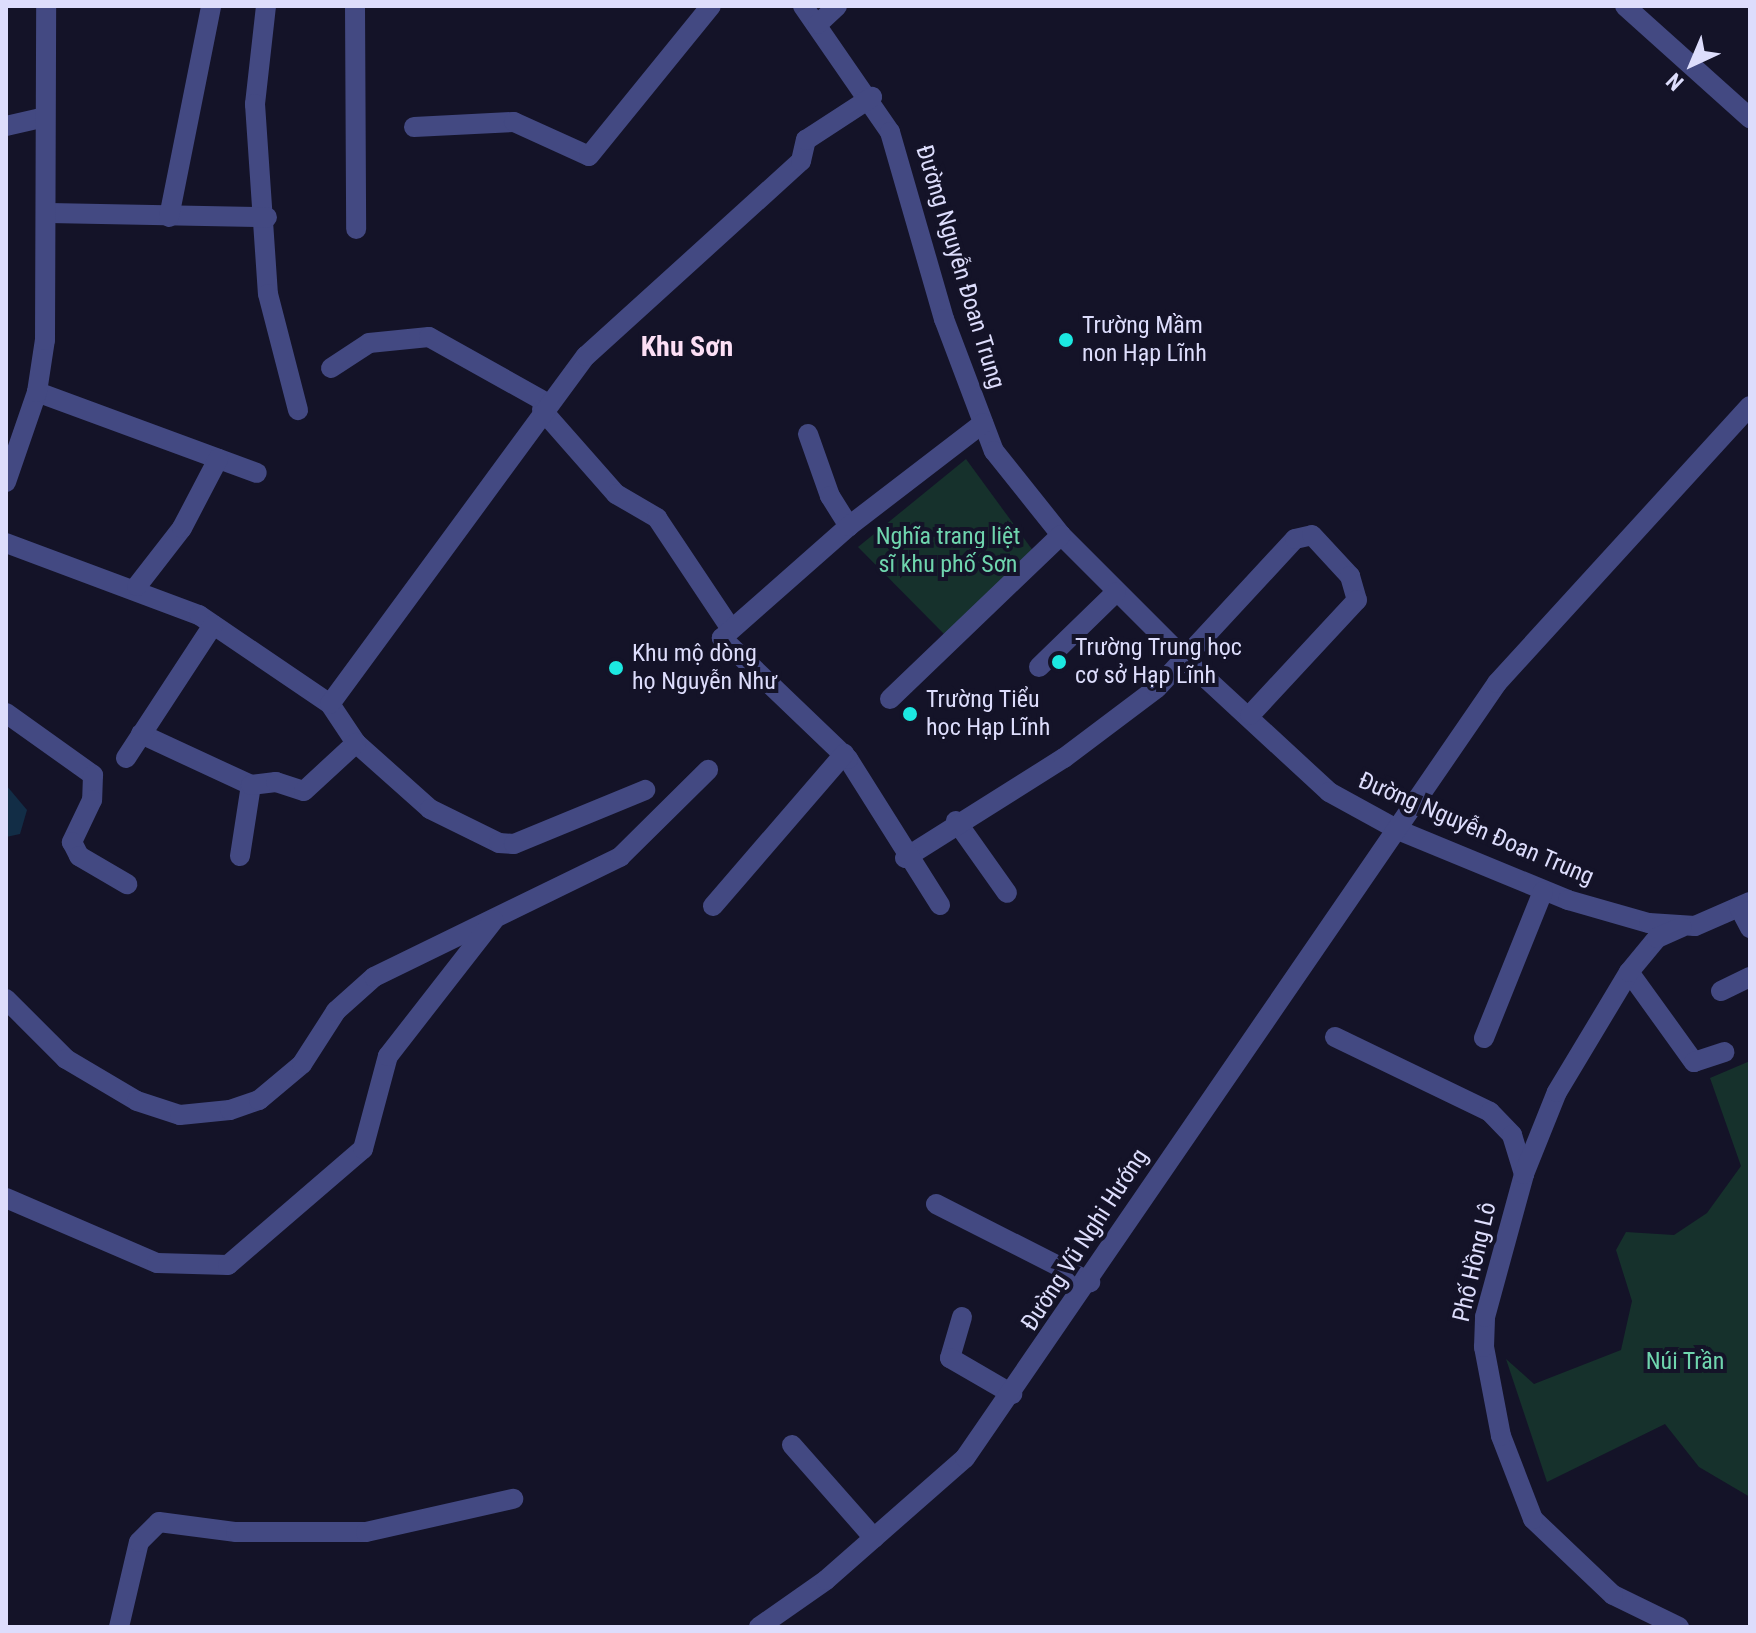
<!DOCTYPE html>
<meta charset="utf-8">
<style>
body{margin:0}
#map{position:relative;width:1756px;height:1633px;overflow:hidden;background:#141328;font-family:"Roboto Condensed",sans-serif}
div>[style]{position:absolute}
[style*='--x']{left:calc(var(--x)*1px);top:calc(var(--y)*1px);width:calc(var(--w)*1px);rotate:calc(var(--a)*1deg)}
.green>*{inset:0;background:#16312c}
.water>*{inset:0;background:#122d46}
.minor>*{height:20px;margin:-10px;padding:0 10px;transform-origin:10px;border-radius:10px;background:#434982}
.dots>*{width:22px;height:22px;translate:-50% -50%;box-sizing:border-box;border:4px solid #141328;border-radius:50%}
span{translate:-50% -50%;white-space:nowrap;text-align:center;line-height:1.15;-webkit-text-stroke:8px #141328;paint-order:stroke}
.street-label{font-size:24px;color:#ddddfc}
.poi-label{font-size:24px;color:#ddddfc}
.left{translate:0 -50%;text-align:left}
.park-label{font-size:24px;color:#6fd5ae}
.quarter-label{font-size:28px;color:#fcdff5;font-weight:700}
.frame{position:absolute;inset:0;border:8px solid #ddddfc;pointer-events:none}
.north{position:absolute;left:1652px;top:24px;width:80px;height:80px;-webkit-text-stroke:6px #141328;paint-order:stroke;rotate:224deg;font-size:22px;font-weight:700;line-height:32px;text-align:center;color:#ddddfc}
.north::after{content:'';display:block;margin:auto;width:28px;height:36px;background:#ddddfc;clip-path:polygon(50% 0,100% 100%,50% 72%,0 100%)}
</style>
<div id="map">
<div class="green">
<div style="clip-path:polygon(966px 459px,1034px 552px,945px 635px,858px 547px)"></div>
<div style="clip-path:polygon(1750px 1061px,1750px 1497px,1699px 1467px,1665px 1424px,1547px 1482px,1506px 1359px,1534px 1384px,1621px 1350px,1632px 1301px,1616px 1250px,1626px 1232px,1674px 1235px,1707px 1213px,1741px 1166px,1710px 1078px)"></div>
</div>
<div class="water">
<div style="clip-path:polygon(6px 785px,27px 810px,20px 834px,6px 837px)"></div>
</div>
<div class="minor">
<div style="--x:266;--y:6;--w:99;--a:96.4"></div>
<div style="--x:255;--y:104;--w:190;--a:86.1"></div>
<div style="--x:268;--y:294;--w:120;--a:75.5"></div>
<div style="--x:355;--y:6;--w:223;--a:89.7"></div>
<div style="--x:803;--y:6;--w:153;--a:55.4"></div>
<div style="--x:890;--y:132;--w:195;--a:73.9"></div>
<div style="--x:944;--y:319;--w:141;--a:69.3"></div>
<div style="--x:994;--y:451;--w:107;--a:51.4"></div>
<div style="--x:1061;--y:535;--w:175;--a:45"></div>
<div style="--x:1185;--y:659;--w:196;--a:42.7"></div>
<div style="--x:1329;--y:792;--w:79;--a:28.8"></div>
<div style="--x:1398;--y:830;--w:184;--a:22.4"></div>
<div style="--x:1568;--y:900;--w:84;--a:15.9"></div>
<div style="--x:1649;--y:923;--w:46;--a:3.7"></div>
<div style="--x:1695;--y:926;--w:60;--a:-23.6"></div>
<div style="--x:1625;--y:6;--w:168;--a:41.9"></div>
<div style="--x:818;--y:24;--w:26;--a:-43"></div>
<div style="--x:6;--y:126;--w:37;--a:-13"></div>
<div style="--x:414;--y:127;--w:100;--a:-2.9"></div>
<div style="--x:514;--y:122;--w:82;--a:24.4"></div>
<div style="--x:589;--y:156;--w:193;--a:-50.9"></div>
<div style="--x:49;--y:213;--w:218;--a:1.1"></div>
<div style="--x:169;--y:217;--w:215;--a:-78.7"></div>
<div style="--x:331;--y:368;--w:45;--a:-33.3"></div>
<div style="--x:369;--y:343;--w:60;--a:-5.7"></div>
<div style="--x:429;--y:337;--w:135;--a:29.2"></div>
<div style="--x:37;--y:392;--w:234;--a:20.2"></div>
<div style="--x:542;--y:410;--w:112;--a:48.6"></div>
<div style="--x:616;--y:494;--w:48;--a:30.3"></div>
<div style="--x:657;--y:518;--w:130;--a:56.3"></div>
<div style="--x:808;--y:434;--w:66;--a:70.5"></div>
<div style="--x:830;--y:496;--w:36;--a:58"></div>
<div style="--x:6;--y:482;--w:95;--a:-71"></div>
<div style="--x:37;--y:392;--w:53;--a:-81.3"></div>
<div style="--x:45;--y:340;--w:334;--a:-89.8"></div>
<div style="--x:6;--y:543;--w:206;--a:20.5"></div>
<div style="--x:199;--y:615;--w:158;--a:34.2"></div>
<div style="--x:330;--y:704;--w:47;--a:56.3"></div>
<div style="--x:356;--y:743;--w:99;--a:41.7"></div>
<div style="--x:430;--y:809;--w:77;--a:26.2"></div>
<div style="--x:499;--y:843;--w:15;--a:4"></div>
<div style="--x:514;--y:844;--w:142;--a:-22.4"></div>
<div style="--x:137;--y:586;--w:73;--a:-52.2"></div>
<div style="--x:182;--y:528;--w:78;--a:-62.4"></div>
<div style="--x:1039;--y:667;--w:107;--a:-44.2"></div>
<div style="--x:890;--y:699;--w:237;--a:-43.8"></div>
<div style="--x:330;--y:704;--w:432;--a:-53.7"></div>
<div style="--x:586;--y:356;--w:290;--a:-42.2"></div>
<div style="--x:801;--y:161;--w:22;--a:-77"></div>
<div style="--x:806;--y:140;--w:79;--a:-33.1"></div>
<div style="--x:6;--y:713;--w:107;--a:35.5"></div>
<div style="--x:93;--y:775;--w:25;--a:92"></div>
<div style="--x:92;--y:800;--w:47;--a:115.5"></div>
<div style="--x:72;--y:842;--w:16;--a:63"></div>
<div style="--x:79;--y:856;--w:56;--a:30.3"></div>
<div style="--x:141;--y:734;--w:121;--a:24.9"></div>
<div style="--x:126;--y:758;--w:159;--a:-56.8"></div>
<div style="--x:956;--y:821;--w:88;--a:54.7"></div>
<div style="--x:240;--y:856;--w:72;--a:-81.2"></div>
<div style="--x:251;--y:785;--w:25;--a:-7"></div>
<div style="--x:276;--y:782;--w:29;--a:18"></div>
<div style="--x:304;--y:791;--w:71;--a:-42.7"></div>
<div style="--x:905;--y:858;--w:188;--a:-32.2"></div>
<div style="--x:1064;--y:758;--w:116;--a:-37"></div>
<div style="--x:1157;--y:688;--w:203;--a:-47.2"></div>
<div style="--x:1295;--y:539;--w:17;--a:-13"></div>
<div style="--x:1312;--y:535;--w:56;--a:47.2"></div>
<div style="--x:1350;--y:576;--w:25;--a:74"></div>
<div style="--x:1357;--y:600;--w:157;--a:132.9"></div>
<div style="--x:940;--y:905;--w:173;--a:-122.2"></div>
<div style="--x:848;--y:759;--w:175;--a:-136.2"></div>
<div style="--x:722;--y:638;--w:169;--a:-41.4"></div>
<div style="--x:849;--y:526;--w:169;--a:-37.5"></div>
<div style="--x:713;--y:906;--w:201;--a:-49.2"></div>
<div style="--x:1739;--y:907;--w:24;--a:62"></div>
<div style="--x:1629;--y:972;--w:111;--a:54.2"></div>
<div style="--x:1694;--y:1062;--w:32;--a:-18"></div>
<div style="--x:1721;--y:991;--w:32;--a:-26"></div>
<div style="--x:6;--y:999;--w:85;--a:45"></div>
<div style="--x:66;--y:1059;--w:82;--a:30.6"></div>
<div style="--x:137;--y:1101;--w:45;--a:18"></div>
<div style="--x:180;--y:1115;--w:50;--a:-5.7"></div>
<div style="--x:230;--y:1110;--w:31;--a:-19"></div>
<div style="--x:259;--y:1100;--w:56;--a:-39.9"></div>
<div style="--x:302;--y:1064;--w:63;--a:-57.3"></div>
<div style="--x:336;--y:1011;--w:51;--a:-41.8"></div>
<div style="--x:374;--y:977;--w:274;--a:-26"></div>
<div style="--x:620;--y:857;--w:124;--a:-44.7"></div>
<div style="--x:1335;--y:1037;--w:172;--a:25.8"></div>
<div style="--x:1490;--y:1112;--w:32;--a:46"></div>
<div style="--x:1512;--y:1135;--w:41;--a:72.9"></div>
<div style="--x:1484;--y:1038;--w:158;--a:-68.1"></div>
<div style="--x:6;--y:1198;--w:164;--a:23.3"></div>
<div style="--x:157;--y:1263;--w:71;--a:1.6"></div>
<div style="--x:228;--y:1265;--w:178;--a:-40.7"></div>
<div style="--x:363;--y:1149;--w:96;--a:-75"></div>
<div style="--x:388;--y:1056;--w:172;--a:-52.1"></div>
<div style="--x:936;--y:1204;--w:173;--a:26.9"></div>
<div style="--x:962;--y:1317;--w:43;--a:106.3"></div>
<div style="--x:950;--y:1358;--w:72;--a:30.1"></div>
<div style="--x:792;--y:1445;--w:124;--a:48.6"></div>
<div style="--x:119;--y:1627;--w:87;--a:-76.8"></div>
<div style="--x:139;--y:1542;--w:28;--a:-45"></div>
<div style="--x:159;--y:1522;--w:78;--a:7.4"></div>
<div style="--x:236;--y:1532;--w:130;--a:0"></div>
<div style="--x:366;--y:1532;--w:151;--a:-12.7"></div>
<div style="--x:759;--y:1627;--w:82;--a:-35"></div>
<div style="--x:826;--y:1580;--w:185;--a:-41.3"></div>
<div style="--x:965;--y:1458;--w:940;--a:-55.53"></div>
<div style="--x:1497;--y:683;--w:375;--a:-47.6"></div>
<div style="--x:1679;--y:1627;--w:73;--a:-154.1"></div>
<div style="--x:1613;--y:1595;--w:110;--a:-136.5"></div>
<div style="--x:1533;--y:1519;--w:89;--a:-111.1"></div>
<div style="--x:1501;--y:1436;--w:91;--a:-100.8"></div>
<div style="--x:1484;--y:1347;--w:30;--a:-88"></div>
<div style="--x:1485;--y:1317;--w:148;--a:-74.7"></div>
<div style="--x:1524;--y:1174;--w:88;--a:-68.1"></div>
<div style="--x:1557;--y:1092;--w:140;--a:-59"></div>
<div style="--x:1629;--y:972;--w:44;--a:-50.5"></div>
<div style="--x:1657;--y:938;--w:27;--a:-24"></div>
</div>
<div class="dots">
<div style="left:1066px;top:340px;background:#1ce8e1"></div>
<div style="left:1059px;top:662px;background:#1ce8e1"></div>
<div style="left:616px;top:668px;background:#1ce8e1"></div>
<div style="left:910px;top:714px;background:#1ce8e1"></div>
</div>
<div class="street-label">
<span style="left:960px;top:267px;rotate:73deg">Đường Nguyễn Đoan Trung</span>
<span style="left:1476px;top:829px;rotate:23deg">Đường Nguyễn Đoan Trung</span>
<span style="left:1085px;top:1240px;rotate:-57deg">Đường Vũ Nghi Hướng</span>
<span style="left:1475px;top:1262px;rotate:-77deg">Phố Hồng Lô</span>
</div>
<div class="poi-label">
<span class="left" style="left:1082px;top:340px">Trường Mầm<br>non Hạp Lĩnh</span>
<span class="left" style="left:1075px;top:662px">Trường Trung học<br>cơ sở Hạp Lĩnh</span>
<span class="left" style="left:632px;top:668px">Khu mộ dòng<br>họ Nguyễn Như</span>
<span class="left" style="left:926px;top:714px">Trường Tiểu<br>học Hạp Lĩnh</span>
</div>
<div class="park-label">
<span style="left:948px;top:551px">Nghĩa trang liệt<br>sĩ khu phố Sơn</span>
<span style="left:1685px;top:1362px">Núi Trần</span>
</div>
<div class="quarter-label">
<span style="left:687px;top:347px">Khu Sơn</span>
</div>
<div class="frame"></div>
<div class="north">N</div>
</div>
